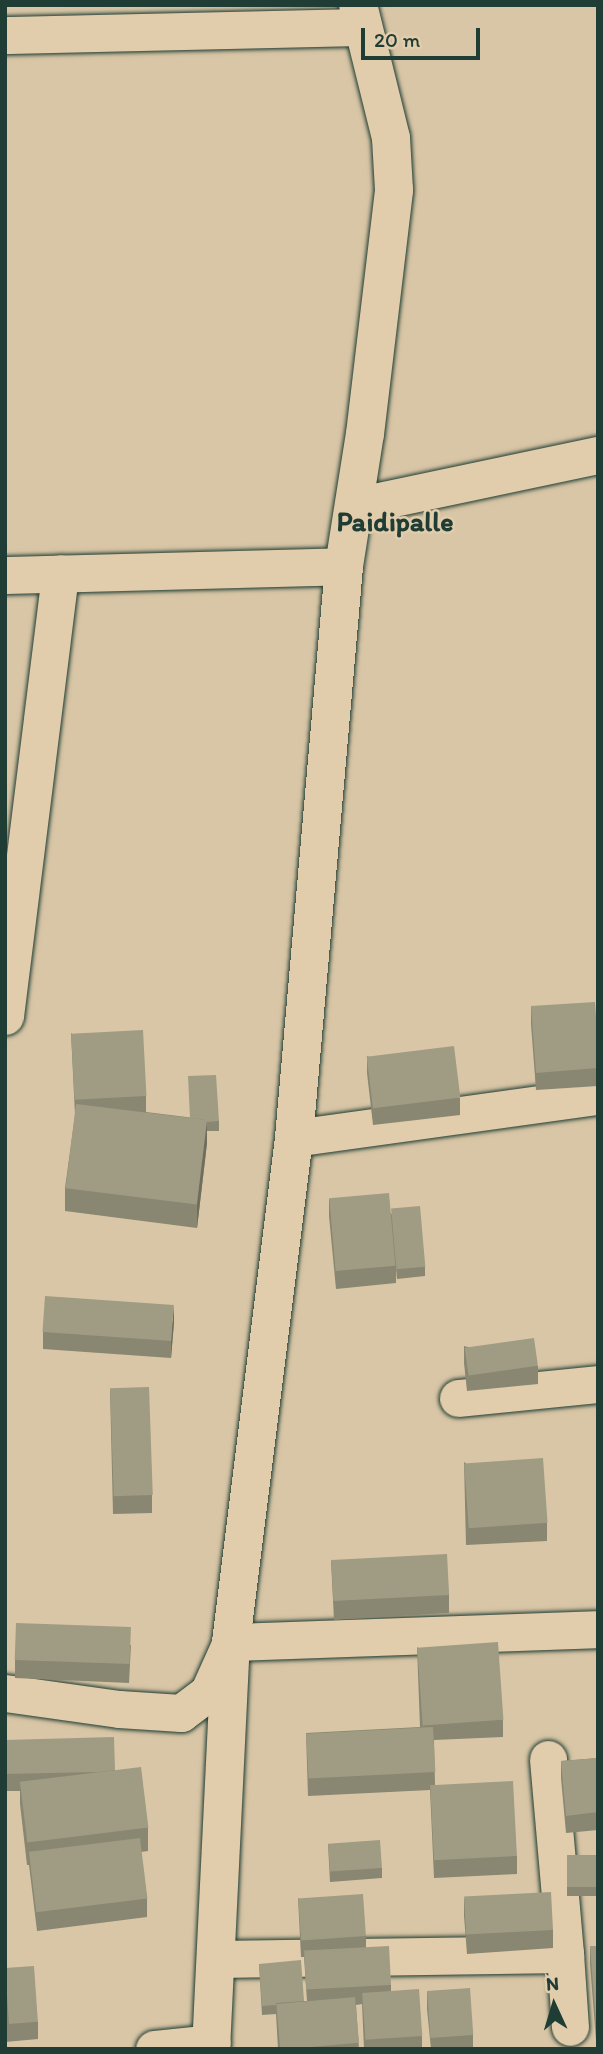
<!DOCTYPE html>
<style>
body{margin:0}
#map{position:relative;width:603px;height:2054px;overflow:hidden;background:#d9c6a6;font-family:Itim,sans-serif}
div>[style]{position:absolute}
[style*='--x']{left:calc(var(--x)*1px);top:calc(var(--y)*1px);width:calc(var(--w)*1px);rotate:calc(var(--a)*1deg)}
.roads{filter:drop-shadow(0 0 2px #1f3d34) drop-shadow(0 0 2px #1f3d34)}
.minor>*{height:37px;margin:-18.5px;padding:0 18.5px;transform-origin:18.5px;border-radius:18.5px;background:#e1ccab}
.tertiary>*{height:38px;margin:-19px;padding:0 19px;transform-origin:19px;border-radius:19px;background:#e1ccab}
.wall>*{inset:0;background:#898671;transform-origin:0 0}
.shaded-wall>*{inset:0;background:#6f6d5c}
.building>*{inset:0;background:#9f9c83;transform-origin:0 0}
span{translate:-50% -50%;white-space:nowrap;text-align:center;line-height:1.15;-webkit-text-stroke:5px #e1ccab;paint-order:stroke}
.quarter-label{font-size:28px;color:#1f3d34;font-weight:700}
.frame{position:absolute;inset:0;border:7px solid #1f3d34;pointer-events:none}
.north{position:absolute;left:519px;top:1970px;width:70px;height:70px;-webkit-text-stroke:5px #e1ccab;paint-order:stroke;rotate:356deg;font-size:19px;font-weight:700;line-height:28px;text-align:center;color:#1f3d34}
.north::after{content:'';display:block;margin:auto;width:24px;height:32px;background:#1f3d34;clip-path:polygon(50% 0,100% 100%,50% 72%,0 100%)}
.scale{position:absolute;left:361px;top:28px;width:119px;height:32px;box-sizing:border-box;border:4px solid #1f3d34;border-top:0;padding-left:9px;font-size:21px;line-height:24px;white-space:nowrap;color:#1f3d34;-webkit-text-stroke:5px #e1ccab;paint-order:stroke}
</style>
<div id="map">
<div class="roads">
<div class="minor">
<div style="--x:5;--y:35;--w:358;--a:-1.3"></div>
<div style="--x:355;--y:506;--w:248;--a:-11.9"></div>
<div style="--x:5;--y:575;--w:339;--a:-1.5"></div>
<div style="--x:5;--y:1016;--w:446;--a:-82.9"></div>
<div style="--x:294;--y:1138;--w:307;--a:-7.9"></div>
<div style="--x:458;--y:1398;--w:141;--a:-5.7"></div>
<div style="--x:5;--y:1693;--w:115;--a:8"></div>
<div style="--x:119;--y:1709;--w:62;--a:3.7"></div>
<div style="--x:181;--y:1713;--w:34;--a:-37"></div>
<div style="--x:208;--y:1693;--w:56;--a:-65.7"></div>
<div style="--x:231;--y:1642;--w:367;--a:-2"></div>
<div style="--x:548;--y:1759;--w:196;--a:85"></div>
<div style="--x:216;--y:1959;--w:349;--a:-0.8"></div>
<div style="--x:565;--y:1954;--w:73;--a:86.1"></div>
<div style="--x:154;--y:2049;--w:58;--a:-5.9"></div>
</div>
<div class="tertiary">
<div style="--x:211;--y:2049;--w:407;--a:-87.2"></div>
<div style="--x:231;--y:1642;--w:508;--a:-82.87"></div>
<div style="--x:294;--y:1138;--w:574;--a:-85"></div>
<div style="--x:344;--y:566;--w:134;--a:-81"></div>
<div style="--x:365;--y:434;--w:246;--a:-83.2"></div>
<div style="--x:394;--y:190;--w:52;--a:-93.3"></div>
<div style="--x:391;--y:138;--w:137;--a:-103.9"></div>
</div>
</div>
<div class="wall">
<div style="clip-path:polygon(531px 1006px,598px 1045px,598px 1086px,536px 1090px,531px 1024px)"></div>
<div style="clip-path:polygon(71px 1033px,146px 1096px,146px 1112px,219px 1121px,219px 1131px,207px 1131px,207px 1143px,197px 1228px,65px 1211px,65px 1188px,75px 1115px)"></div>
<div style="clip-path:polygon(367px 1056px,460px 1098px,460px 1115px,373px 1125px,367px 1073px)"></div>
<div style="clip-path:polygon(329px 1199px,391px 1213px,425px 1267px,425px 1276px,397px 1279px,396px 1268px,396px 1283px,336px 1289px,329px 1216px)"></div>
<div style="clip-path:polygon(174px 1322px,171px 1358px,43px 1349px,43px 1332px)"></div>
<div style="clip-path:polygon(464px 1346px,538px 1366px,538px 1384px,467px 1391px,464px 1363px)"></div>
<div style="clip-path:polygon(110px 1389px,152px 1495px,152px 1513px,113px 1514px)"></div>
<div style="clip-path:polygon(464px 1462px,547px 1523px,547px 1541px,466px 1545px)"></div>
<div style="clip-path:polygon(331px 1561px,449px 1595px,449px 1613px,334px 1620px)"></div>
<div style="clip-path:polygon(131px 1645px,129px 1683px,15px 1678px,15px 1660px)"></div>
<div style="clip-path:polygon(417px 1647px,503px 1720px,503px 1737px,434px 1740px,435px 1785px,517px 1856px,517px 1874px,434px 1878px,430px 1790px,308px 1796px,306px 1733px,420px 1727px)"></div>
<div style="clip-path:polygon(5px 1740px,115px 1770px,148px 1828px,148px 1851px,141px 1852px,147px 1899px,147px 1917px,37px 1931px,29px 1865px,27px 1865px,20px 1804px,20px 1791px,5px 1791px)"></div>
<div style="clip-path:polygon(598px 1758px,598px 1830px,566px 1833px,561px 1778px,561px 1761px)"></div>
<div style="clip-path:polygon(328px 1844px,382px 1868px,382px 1878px,330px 1882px)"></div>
<div style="left:567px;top:1855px;width:31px;height:41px"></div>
<div style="clip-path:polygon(298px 1898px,366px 1936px,366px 1947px,391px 1985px,391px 1991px,422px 2036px,422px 2049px,364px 2049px,362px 2004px,356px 2005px,359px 2049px,278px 2049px,276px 2014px,262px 2015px,259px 1964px,304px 2001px,307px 2001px,304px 1957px,301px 1957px)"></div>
<div style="clip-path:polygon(464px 1899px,553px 1930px,553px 1948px,467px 1954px,464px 1916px)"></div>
<div style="clip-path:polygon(590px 1946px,598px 1946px,598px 2040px,596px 2040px,590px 1964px)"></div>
<div style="clip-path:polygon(5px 1968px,38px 2022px,38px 2039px,5px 2042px)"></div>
<div style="clip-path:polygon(427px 1991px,473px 2035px,473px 2049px,431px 2049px,427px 2009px)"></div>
</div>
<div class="shaded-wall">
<div style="clip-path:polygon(207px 1120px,207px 1143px,197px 1228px,197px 1205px)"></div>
<div style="clip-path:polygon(174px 1304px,174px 1322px,171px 1358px,171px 1340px)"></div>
</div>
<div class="building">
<div style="clip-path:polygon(595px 1002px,598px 1045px,598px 1068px,536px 1073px,531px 1006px)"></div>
<div style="left:143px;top:1030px;width:66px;height:72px;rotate:87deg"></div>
<div style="left:454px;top:1046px;width:52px;height:88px;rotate:83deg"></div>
<div style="clip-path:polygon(216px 1075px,219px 1121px,207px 1122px,207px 1120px,190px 1118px,188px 1076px)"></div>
<div style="left:76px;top:1104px;width:132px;height:85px;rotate:7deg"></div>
<div style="left:389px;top:1193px;width:73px;height:60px;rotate:85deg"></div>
<div style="left:420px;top:1206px;width:61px;height:29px;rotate:85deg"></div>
<div style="left:45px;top:1296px;width:129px;height:36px;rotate:4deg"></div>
<div style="left:534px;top:1338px;width:28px;height:70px;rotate:82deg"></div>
<div style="left:149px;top:1387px;width:108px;height:39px;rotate:88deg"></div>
<div style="left:543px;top:1458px;width:65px;height:79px;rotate:86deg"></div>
<div style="left:447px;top:1554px;width:41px;height:116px;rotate:87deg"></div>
<div style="left:16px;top:1623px;width:115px;height:37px;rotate:2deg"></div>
<div style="left:498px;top:1642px;width:78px;height:81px;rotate:86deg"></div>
<div style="left:433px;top:1727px;width:45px;height:127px;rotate:87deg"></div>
<div style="clip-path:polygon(114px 1737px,115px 1770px,98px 1772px,5px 1774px,5px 1740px)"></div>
<div style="clip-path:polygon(598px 1758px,598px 1812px,566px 1816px,561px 1761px)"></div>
<div style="left:141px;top:1767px;width:61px;height:122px;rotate:83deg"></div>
<div style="left:513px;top:1781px;width:75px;height:83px;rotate:87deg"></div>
<div style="left:140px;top:1838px;width:61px;height:112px;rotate:83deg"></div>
<div style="left:380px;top:1840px;width:28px;height:52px;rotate:86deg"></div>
<div style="left:567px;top:1855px;width:31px;height:32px"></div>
<div style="left:551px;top:1892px;width:38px;height:87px;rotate:87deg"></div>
<div style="left:363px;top:1894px;width:42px;height:65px;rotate:86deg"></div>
<div style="left:389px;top:1946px;width:39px;height:85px;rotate:87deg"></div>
<div style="clip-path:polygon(590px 1946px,598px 1946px,598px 2022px,596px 2022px)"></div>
<div style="clip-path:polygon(301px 1960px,304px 2001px,276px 2003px,276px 2005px,262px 2006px,259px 1964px)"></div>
<div style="left:34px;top:1966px;width:56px;height:29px;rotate:86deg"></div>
<div style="left:470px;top:1988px;width:47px;height:43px;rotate:86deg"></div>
<div style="left:419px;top:1989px;width:47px;height:57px;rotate:86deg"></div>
<div style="left:355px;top:1997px;width:46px;height:79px;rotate:85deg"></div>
</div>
<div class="quarter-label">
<span style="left:395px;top:521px">Paidipalle</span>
</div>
<div class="frame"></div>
<div class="north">N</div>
<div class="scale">20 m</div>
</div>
